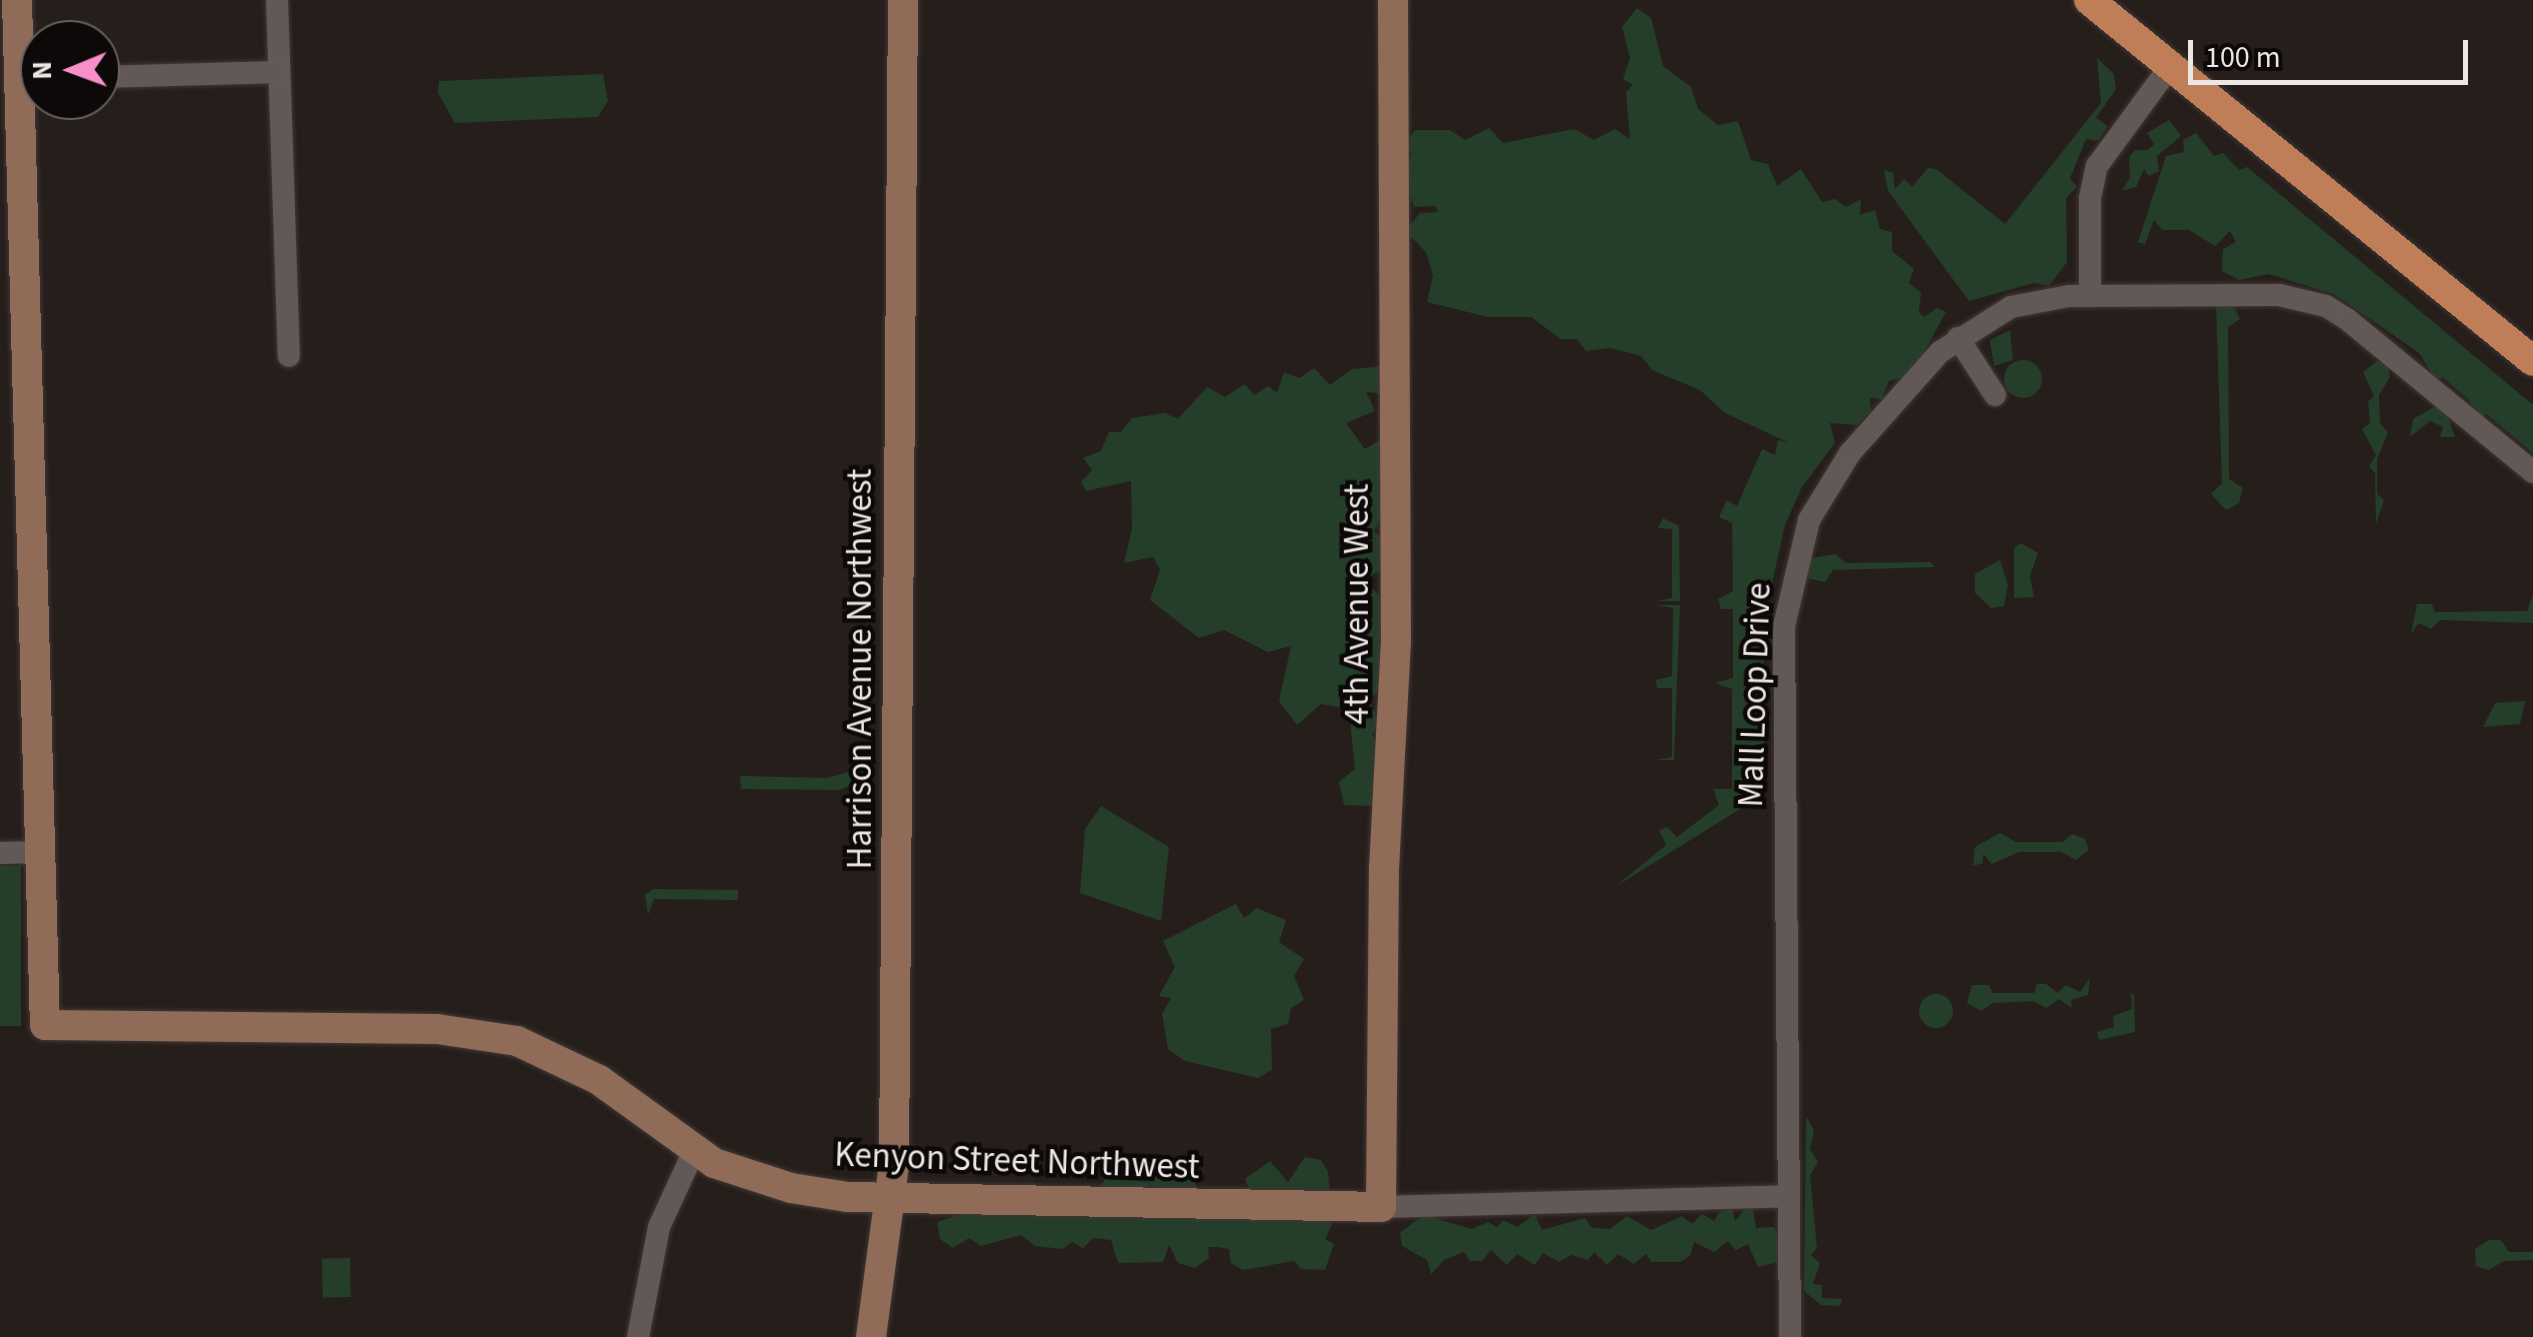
<!DOCTYPE html>
<style>
body{margin:0}
#map{position:relative;width:2533px;height:1337px;overflow:hidden;background:#261e1b;font-family:"Source Sans 3",sans-serif}
div>[style]{position:absolute}
[style*='--x']{left:calc(var(--x)*1px);top:calc(var(--y)*1px);width:calc(var(--w)*1px);rotate:calc(var(--a)*1deg)}
.green>*{inset:0;background:#243e29;transform-origin:0 0}
.round{border-radius:50%}
.roads{filter:drop-shadow(0 0 2px #403937) drop-shadow(0 0 2px #403937)}
.street>*{height:22px;margin:-11px;padding:0 11px;transform-origin:11px;border-radius:11px;background:#625956}
.secondary>*{height:30px;margin:-15px;padding:0 15px;transform-origin:15px;border-radius:15px;background:#906b57}
.primary>*{height:30px;margin:-15px;padding:0 15px;transform-origin:15px;border-radius:15px;background:#bf7e58}
span{translate:-50% -50%;white-space:nowrap;text-align:center;line-height:1.15;-webkit-text-stroke:9px #0c0908;paint-order:stroke}
.street-label{font-size:35px;color:#ece7e4}
.north{position:absolute;left:20px;top:20px;width:100px;height:100px;box-sizing:border-box;background:#0c0908;border:2px solid #666260;border-radius:50%;rotate:269deg;font-size:28px;font-weight:700;line-height:40px;text-align:center;color:#ece7e4}
.north::after{content:'';display:block;margin:auto;width:35px;height:45px;background:#f98fca;clip-path:polygon(50% 0,100% 100%,50% 72%,0 100%)}
.scale{position:absolute;left:2188px;top:40px;width:280px;height:45px;box-sizing:border-box;border:5px solid #ece7e4;border-top:0;padding-left:12px;font-size:30px;line-height:35px;white-space:nowrap;color:#ece7e4;-webkit-text-stroke:8px #0c0908;paint-order:stroke}
</style>
<div id="map">
<div class="green">
<div style="clip-path:polygon(1637px 8px,1651px 18px,1663px 66px,1691px 87px,1698px 109px,1718px 125px,1738px 121px,1751px 160px,1768px 164px,1777px 186px,1801px 169px,1822px 202px,1835px 199px,1846px 207px,1861px 199px,1860px 215px,1875px 210px,1880px 229px,1892px 232px,1892px 251px,1914px 269px,1909px 283px,1921px 293px,1919px 312px,1924px 317px,1937px 308px,1946px 312px,1923px 354px,1904px 377px,1889px 381px,1882px 399px,1870px 398px,1871px 411px,1857px 425px,1830px 423px,1835px 443px,1802px 487px,1785px 525px,1764px 619px,1764px 794px,1615px 887px,1666px 845px,1659px 830px,1667px 827px,1677px 837px,1719px 805px,1713px 789px,1732px 789px,1732px 689px,1715px 683px,1733px 678px,1733px 609px,1721px 609px,1718px 599px,1733px 591px,1732px 523px,1719px 517px,1727px 500px,1737px 506px,1762px 449px,1775px 455px,1778px 440px,1789px 443px,1725px 413px,1700px 390px,1652px 370px,1641px 356px,1611px 348px,1586px 351px,1577px 339px,1561px 339px,1531px 317px,1488px 317px,1427px 302px,1433px 275px,1426px 252px,1405px 231px,1420px 213px,1438px 212px,1435px 206px,1414px 207px,1402px 171px,1412px 154px,1404px 147px,1415px 130px,1450px 130px,1465px 140px,1489px 128px,1503px 143px,1574px 129px,1594px 140px,1615px 129px,1630px 139px,1626px 92px,1633px 85px,1623px 79px,1630px 58px,1622px 27px)"></div>
<div style="clip-path:polygon(2097px 58px,2114px 74px,2116px 89px,2096px 118px,2108px 126px,2098px 141px,2086px 139px,2070px 178px,2077px 187px,2066px 198px,2067px 262px,2049px 286px,2034px 283px,1969px 301px,1888px 191px,1884px 171px,1893px 172px,1895px 189px,1904px 179px,1912px 187px,1928px 168px,1936px 169px,2005px 224px,2101px 103px)"></div>
<div style="clip-path:polygon(603px 74px,608px 101px,598px 117px,455px 123px,438px 93px,439px 81px)"></div>
<div style="clip-path:polygon(2169px 120px,2181px 136px,2157px 156px,2159px 171px,2149px 176px,2144px 169px,2136px 187px,2122px 191px,2130px 177px,2129px 157px,2135px 150px,2148px 150px,2154px 144px,2147px 133px)"></div>
<div style="clip-path:polygon(2196px 133px,2214px 156px,2223px 153px,2239px 170px,2247px 167px,2533px 405px,2533px 453px,2486px 414px,2480px 419px,2469px 400px,2442px 377px,2436px 380px,2419px 353px,2334px 294px,2268px 274px,2239px 280px,2222px 271px,2223px 249px,2236px 242px,2230px 231px,2215px 246px,2189px 230px,2162px 230px,2154px 220px,2145px 244px,2138px 242px,2166px 156px,2184px 152px,2183px 140px)"></div>
<div style="clip-path:polygon(2233px 304px,2240px 319px,2228px 327px,2229px 479px,2243px 488px,2239px 503px,2226px 510px,2211px 494px,2222px 483px,2216px 306px)"></div>
<div style="clip-path:polygon(2010px 330px,2013px 360px,1994px 366px,1990px 340px)"></div>
<div class="round" style="left:2004px;top:360px;width:38px;height:38px"></div>
<div style="clip-path:polygon(2377px 361px,2388px 365px,2390px 377px,2379px 395px,2380px 423px,2388px 432px,2377px 459px,2377px 494px,2384px 500px,2376px 524px,2375px 473px,2369px 466px,2376px 455px,2362px 429px,2370px 423px,2368px 401px,2374px 396px,2363px 372px)"></div>
<div style="clip-path:polygon(1386px 366px,1387px 394px,1366px 392px,1375px 411px,1346px 423px,1365px 449px,1380px 440px,1391px 470px,1379px 487px,1387px 504px,1374px 532px,1390px 542px,1387px 565px,1365px 580px,1389px 607px,1389px 635px,1380px 645px,1387px 684px,1369px 700px,1379px 720px,1372px 735px,1387px 758px,1373px 806px,1344px 805px,1339px 782px,1355px 769px,1349px 709px,1321px 704px,1297px 725px,1279px 701px,1291px 646px,1268px 652px,1224px 630px,1199px 638px,1150px 600px,1160px 570px,1153px 557px,1124px 563px,1132px 528px,1131px 481px,1086px 491px,1081px 482px,1092px 470px,1083px 458px,1101px 451px,1109px 432px,1121px 432px,1132px 418px,1165px 413px,1178px 419px,1207px 387px,1225px 397px,1245px 384px,1254px 395px,1268px 386px,1277px 393px,1284px 372px,1300px 378px,1314px 368px,1330px 385px,1352px 369px)"></div>
<div style="clip-path:polygon(2434px 407px,2447px 413px,2455px 437px,2440px 437px,2443px 427px,2430px 421px,2410px 437px,2413px 419px)"></div>
<div style="clip-path:polygon(1663px 518px,1679px 526px,1680px 601px,1657px 601px,1672px 598px,1672px 529px,1658px 528px)"></div>
<div style="clip-path:polygon(2021px 543px,2038px 553px,2030px 576px,2034px 597px,2014px 598px,2014px 548px)"></div>
<div style="clip-path:polygon(1836px 554px,1845px 563px,1930px 562px,1935px 567px,1833px 570px,1825px 582px,1806px 578px,1811px 558px)"></div>
<div style="clip-path:polygon(2000px 560px,2008px 585px,2004px 606px,1991px 608px,1975px 593px,1975px 574px)"></div>
<div style="clip-path:polygon(2533px 595px,2533px 623px,2440px 620px,2431px 629px,2418px 623px,2411px 635px,2417px 604px,2432px 604px,2435px 612px,2527px 611px)"></div>
<div style="clip-path:polygon(1656px 605px,1680px 605px,1674px 760px,1656px 760px,1672px 757px,1672px 688px,1657px 688px,1656px 680px,1672px 676px,1673px 608px)"></div>
<div style="clip-path:polygon(2525px 701px,2520px 724px,2483px 727px,2495px 703px)"></div>
<div style="clip-path:polygon(865px 767px,864px 780px,840px 790px,741px 789px,740px 776px,827px 778px)"></div>
<div style="clip-path:polygon(1101px 806px,1169px 847px,1161px 921px,1080px 893px,1085px 829px)"></div>
<div style="clip-path:polygon(2000px 833px,2016px 842px,2063px 842px,2072px 834px,2085px 839px,2089px 850px,2076px 860px,2061px 852px,2019px 852px,1992px 864px,1983px 854px,1983px 863px,1973px 866px,1975px 847px)"></div>
<div style="left:0;top:866px;width:21px;height:160px"></div>
<div style="clip-path:polygon(653px 889px,738px 890px,738px 900px,654px 899px,648px 915px,645px 895px)"></div>
<div style="clip-path:polygon(1236px 904px,1244px 918px,1257px 908px,1286px 920px,1279px 942px,1304px 959px,1294px 976px,1304px 1000px,1291px 1008px,1288px 1024px,1271px 1029px,1272px 1070px,1258px 1078px,1185px 1061px,1168px 1049px,1162px 1014px,1171px 998px,1159px 996px,1175px 967px,1163px 941px)"></div>
<div style="clip-path:polygon(2090px 978px,2088px 995px,2071px 1000px,2072px 1008px,2059px 999px,2046px 1008px,2033px 1001px,1993px 1003px,1981px 1011px,1967px 1003px,1972px 985px,1989px 985px,1993px 993px,2034px 993px,2037px 984px,2046px 984px,2058px 993px,2066px 985px,2080px 992px)"></div>
<div style="clip-path:polygon(2131px 994px,2134px 994px,2135px 1032px,2099px 1040px,2097px 1032px,2114px 1027px,2113px 1016px,2132px 1009px)"></div>
<div class="round" style="left:1919px;top:994px;width:34px;height:34px"></div>
<div style="clip-path:polygon(1806px 1116px,1814px 1130px,1810px 1149px,1818px 1162px,1810px 1175px,1817px 1248px,1811px 1255px,1820px 1263px,1813px 1284px,1822px 1285px,1822px 1298px,1842px 1299px,1840px 1306px,1821px 1305px,1804px 1291px)"></div>
<div style="clip-path:polygon(1305px 1157px,1321px 1160px,1328px 1172px,1330px 1197px,1318px 1211px,1332px 1224px,1325px 1239px,1334px 1244px,1325px 1270px,1301px 1269px,1294px 1261px,1243px 1270px,1231px 1263px,1229px 1249px,1217px 1247px,1208px 1247px,1209px 1258px,1195px 1268px,1178px 1263px,1169px 1245px,1163px 1262px,1118px 1263px,1111px 1240px,1093px 1238px,1083px 1248px,1072px 1242px,1063px 1249px,1035px 1246px,1021px 1235px,981px 1246px,969px 1238px,953px 1248px,940px 1239px,937px 1222px,971px 1211px,1113px 1216px,1165px 1196px,1151px 1185px,1147px 1194px,1111px 1198px,1100px 1186px,1119px 1162px,1135px 1163px,1150px 1173px,1178px 1158px,1192px 1166px,1201px 1214px,1251px 1194px,1245px 1179px,1270px 1161px,1288px 1182px)"></div>
<div style="clip-path:polygon(1746px 1208px,1753px 1210px,1756px 1228px,1774px 1227px,1782px 1249px,1778px 1262px,1758px 1267px,1748px 1244px,1736px 1250px,1727px 1241px,1714px 1252px,1694px 1242px,1690px 1256px,1680px 1262px,1651px 1262px,1646px 1254px,1634px 1264px,1618px 1254px,1607px 1265px,1594px 1252px,1588px 1260px,1571px 1255px,1559px 1262px,1543px 1253px,1535px 1265px,1517px 1254px,1507px 1265px,1491px 1250px,1482px 1261px,1470px 1261px,1464px 1252px,1444px 1260px,1431px 1274px,1427px 1260px,1402px 1246px,1400px 1233px,1423px 1215px,1472px 1229px,1488px 1222px,1497px 1227px,1503px 1220px,1517px 1227px,1535px 1214px,1542px 1230px,1585px 1218px,1592px 1228px,1610px 1229px,1627px 1216px,1651px 1230px,1682px 1216px,1692px 1224px,1702px 1214px,1714px 1221px,1719px 1212px,1732px 1209px,1735px 1221px)"></div>
<div style="clip-path:polygon(2489px 1240px,2501px 1240px,2509px 1252px,2533px 1252px,2533px 1260px,2504px 1261px,2488px 1270px,2476px 1266px,2475px 1249px)"></div>
<div style="left:350px;top:1258px;width:39px;height:28px;rotate:89deg"></div>
</div>
<div class="roads">
<div class="street">
<div style="--x:277;--y:0;--w:356;--a:88.1"></div>
<div style="--x:100;--y:77;--w:179;--a:-1.6"></div>
<div style="--x:2090;--y:296;--w:98;--a:-90"></div>
<div style="--x:2090;--y:198;--w:33;--a:-78"></div>
<div style="--x:2097;--y:166;--w:125;--a:-53.8"></div>
<div style="--x:1958;--y:338;--w:68;--a:57"></div>
<div style="--x:0;--y:853;--w:41;--a:-1.4"></div>
<div style="--x:1381;--y:1207;--w:407;--a:-1.5"></div>
<div style="--x:638;--y:1337;--w:112;--a:-79.2"></div>
<div style="--x:659;--y:1227;--w:81;--a:-65.3"></div>
<div style="--x:1790;--y:1337;--w:711;--a:-90.48"></div>
<div style="--x:1784;--y:626;--w:109;--a:-76.7"></div>
<div style="--x:1809;--y:520;--w:79;--a:-58.5"></div>
<div style="--x:1850;--y:453;--w:135;--a:-48.3"></div>
<div style="--x:1940;--y:352;--w:84;--a:-32.4"></div>
<div style="--x:2011;--y:307;--w:59;--a:-10.7"></div>
<div style="--x:2069;--y:296;--w:210;--a:-0.3"></div>
<div style="--x:2279;--y:295;--w:48;--a:13.2"></div>
<div style="--x:2326;--y:306;--w:26;--a:32"></div>
<div style="--x:2348;--y:320;--w:239;--a:39.4"></div>
</div>
<div class="secondary">
<div style="--x:17;--y:0;--w:1025;--a:88.44"></div>
<div style="--x:45;--y:1025;--w:392;--a:0.6"></div>
<div style="--x:437;--y:1029;--w:81;--a:8.5"></div>
<div style="--x:517;--y:1041;--w:91;--a:25.4"></div>
<div style="--x:599;--y:1080;--w:142;--a:35.8"></div>
<div style="--x:714;--y:1163;--w:81;--a:18"></div>
<div style="--x:791;--y:1188;--w:58;--a:9"></div>
<div style="--x:848;--y:1197;--w:533;--a:1.07"></div>
<div style="--x:1381;--y:1207;--w:338;--a:-89.5"></div>
<div style="--x:1384;--y:869;--w:227;--a:-87"></div>
<div style="--x:1396;--y:642;--w:642;--a:-90.27"></div>
<div style="--x:871;--y:1337;--w:174;--a:-82.4"></div>
<div style="--x:894;--y:1165;--w:1165;--a:-89.56"></div>
</div>
<div class="primary">
<div style="--x:2089;--y:0;--w:572;--a:39.11"></div>
</div>
</div>
<div class="street-label">
<span style="left:1357px;top:604px;rotate:-90deg">4th Avenue West</span>
<span style="left:860px;top:669px;rotate:-90deg">Harrison Avenue Northwest</span>
<span style="left:1755px;top:695px;rotate:-88deg">Mall Loop Drive</span>
<span style="left:1017px;top:1161px;rotate:2deg">Kenyon Street Northwest</span>
</div>
<div class="north">N</div>
<div class="scale">100 m</div>
</div>
